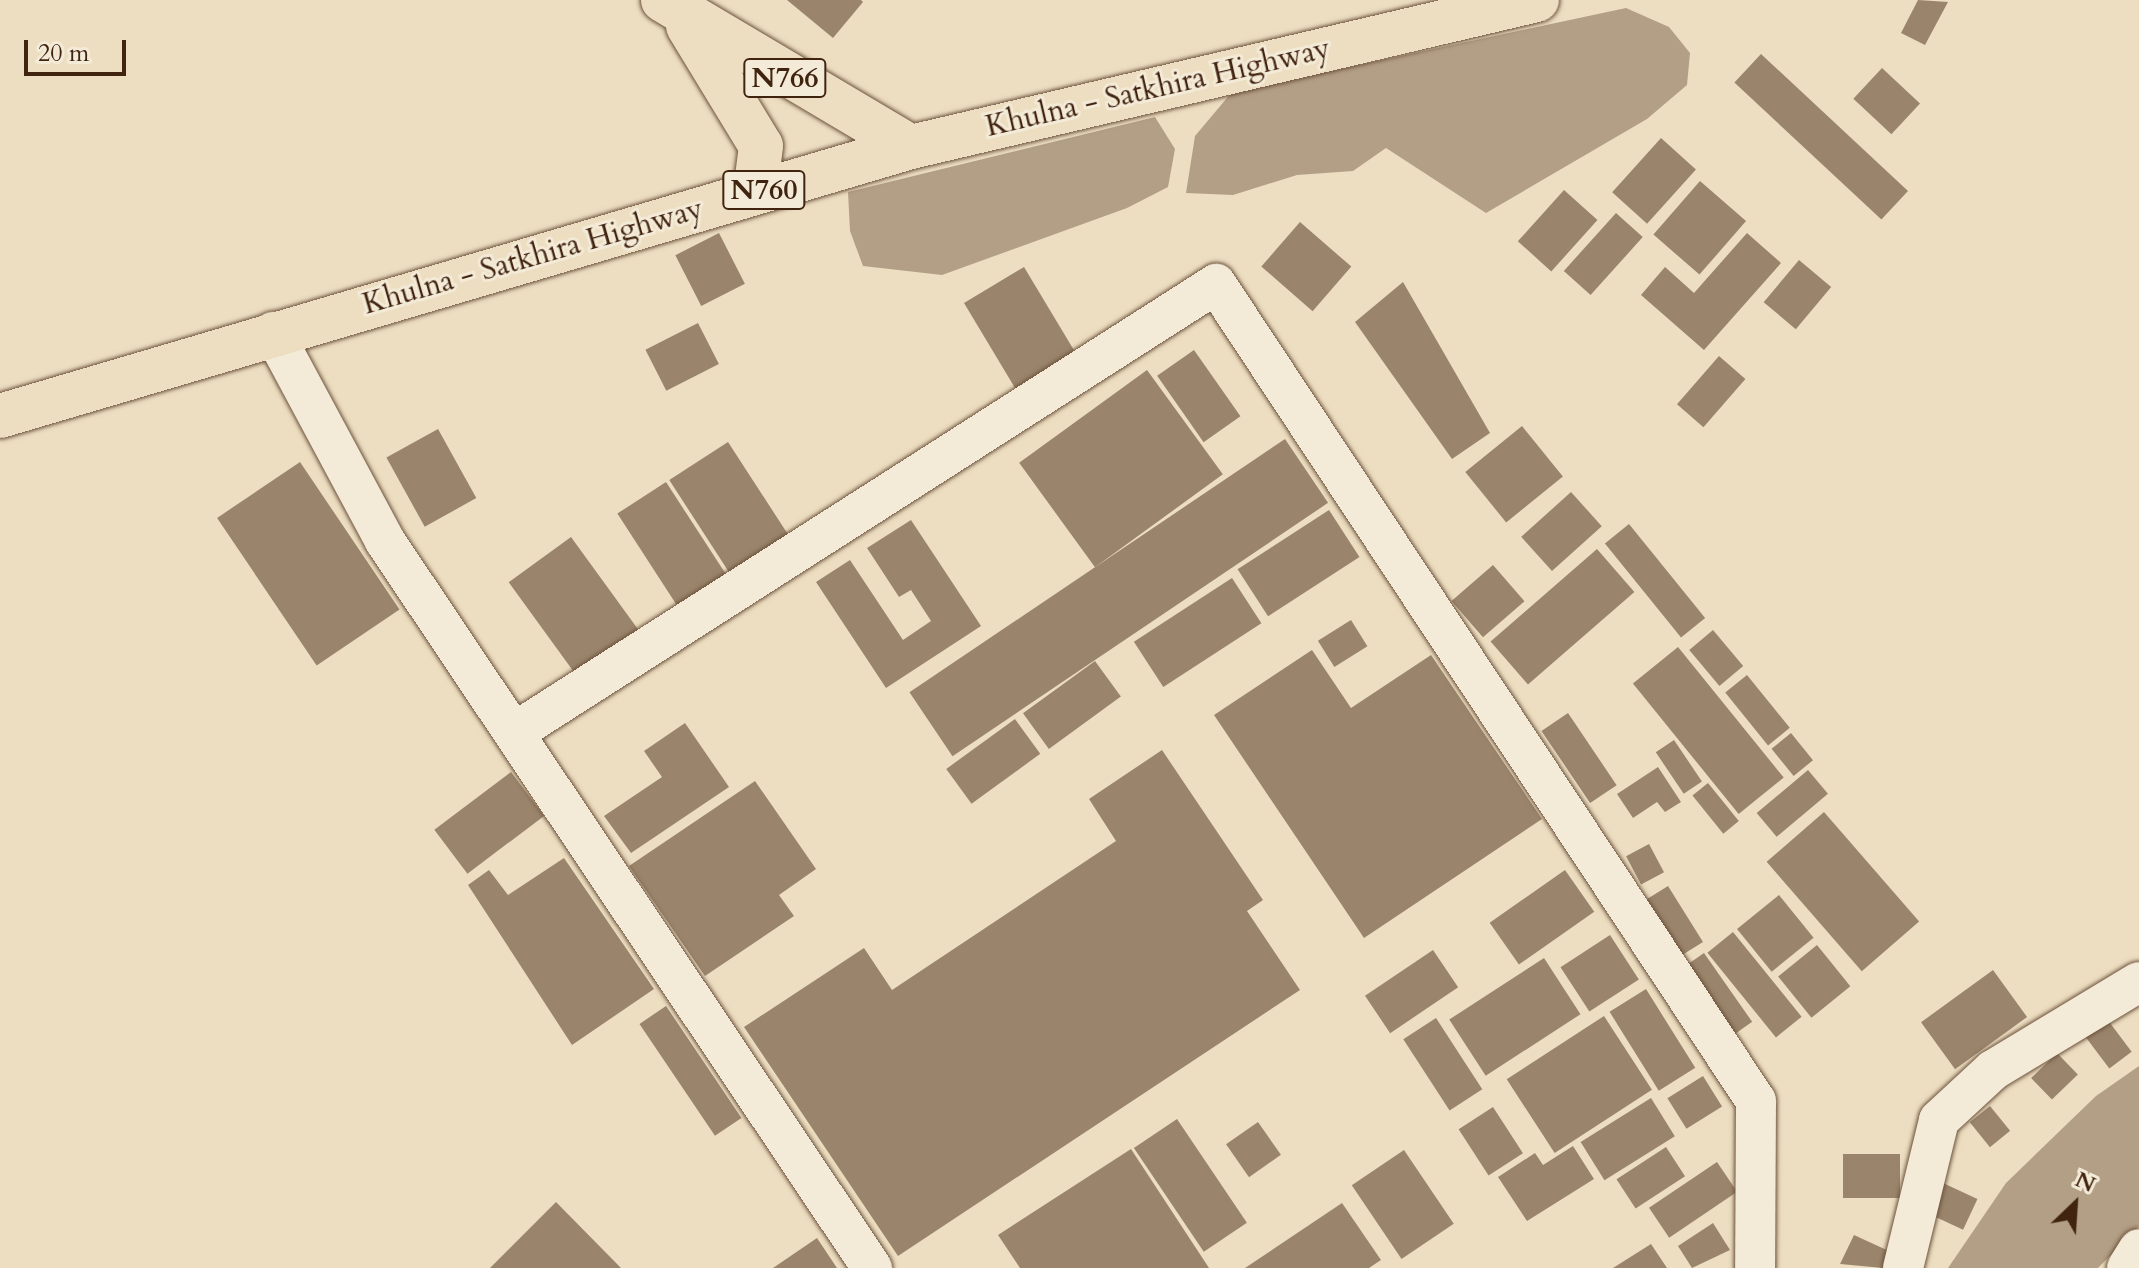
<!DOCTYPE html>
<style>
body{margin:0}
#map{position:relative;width:2139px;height:1268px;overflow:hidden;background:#eddec1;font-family:Cardo,serif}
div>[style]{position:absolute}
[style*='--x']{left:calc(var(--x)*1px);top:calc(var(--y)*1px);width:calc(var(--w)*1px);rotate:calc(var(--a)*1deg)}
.water>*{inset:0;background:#b39f85}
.building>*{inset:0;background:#9a856c;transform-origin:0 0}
.roads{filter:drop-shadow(0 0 2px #6c523c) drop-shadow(0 0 2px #6c523c)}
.minor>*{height:40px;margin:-20px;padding:0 20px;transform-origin:20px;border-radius:20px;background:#f3ead7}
.highway>*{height:44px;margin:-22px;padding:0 22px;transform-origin:22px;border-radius:22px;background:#eddec1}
span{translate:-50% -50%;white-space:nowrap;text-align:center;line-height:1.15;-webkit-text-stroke:6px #f3ead7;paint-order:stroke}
.shield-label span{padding:2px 6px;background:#f3ead7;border:2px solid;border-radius:6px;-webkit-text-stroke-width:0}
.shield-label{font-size:28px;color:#412410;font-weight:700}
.street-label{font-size:30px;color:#412410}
.north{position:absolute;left:2035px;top:1164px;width:80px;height:80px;-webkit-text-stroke:6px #f3ead7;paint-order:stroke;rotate:25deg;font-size:22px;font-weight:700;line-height:32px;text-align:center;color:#412410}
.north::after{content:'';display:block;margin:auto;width:28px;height:36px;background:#412410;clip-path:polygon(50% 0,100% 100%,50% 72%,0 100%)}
.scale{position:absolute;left:24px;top:40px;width:102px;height:36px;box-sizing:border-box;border:4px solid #412410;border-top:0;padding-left:10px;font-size:24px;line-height:28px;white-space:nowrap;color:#412410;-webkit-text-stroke:6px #f3ead7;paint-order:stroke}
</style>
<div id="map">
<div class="water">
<div style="clip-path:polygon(1626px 8px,1669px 27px,1690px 53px,1687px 85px,1647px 119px,1486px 213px,1386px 148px,1353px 171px,1297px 175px,1233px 195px,1186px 193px,1195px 136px,1232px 92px)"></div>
<div style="clip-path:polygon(1155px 117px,1175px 149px,1168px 187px,1127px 208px,942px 275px,863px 266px,850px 231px,848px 192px)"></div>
<div style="clip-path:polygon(2139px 1066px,2139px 1226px,2098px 1268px,1948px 1268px,2006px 1183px,2096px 1096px)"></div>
</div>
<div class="building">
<div style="clip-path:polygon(787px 0,861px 0,863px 2px,833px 38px)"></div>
<div style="clip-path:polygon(1918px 0,1948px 2px,1925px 45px,1901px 33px)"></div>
<div style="left:1761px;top:54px;width:201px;height:39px;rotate:43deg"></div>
<div style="left:1882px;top:68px;width:52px;height:42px;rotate:43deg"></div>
<div style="left:1661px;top:138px;width:47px;height:73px;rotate:42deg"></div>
<div style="left:1700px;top:181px;width:61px;height:71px;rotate:41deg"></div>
<div style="left:1564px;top:190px;width:45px;height:69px;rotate:42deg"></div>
<div style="left:1616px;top:213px;width:36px;height:78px;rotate:42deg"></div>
<div style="left:1300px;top:222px;width:68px;height:59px;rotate:41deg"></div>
<div style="left:719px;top:233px;width:57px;height:49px;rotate:63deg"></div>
<div style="clip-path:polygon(1747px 233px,1781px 263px,1704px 350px,1641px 295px,1665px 267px,1694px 293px)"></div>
<div style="left:1799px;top:260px;width:42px;height:55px;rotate:40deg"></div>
<div style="left:1024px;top:267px;width:112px;height:70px;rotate:59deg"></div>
<div style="clip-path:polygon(1403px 282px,1490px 433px,1452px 459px,1355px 322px)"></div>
<div style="left:698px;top:323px;width:46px;height:59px;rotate:63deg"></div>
<div style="left:1194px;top:350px;width:81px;height:45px;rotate:55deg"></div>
<div style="left:1719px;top:356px;width:35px;height:64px;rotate:41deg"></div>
<div style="left:1147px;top:370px;width:129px;height:158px;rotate:54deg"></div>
<div style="left:1522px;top:426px;width:65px;height:73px;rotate:51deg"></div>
<div style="left:438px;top:429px;width:79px;height:59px;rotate:61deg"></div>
<div style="left:1285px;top:439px;width:77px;height:453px;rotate:56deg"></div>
<div style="left:728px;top:442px;width:110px;height:70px;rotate:57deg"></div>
<div style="left:300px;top:462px;width:178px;height:100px;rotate:56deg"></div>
<div style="left:666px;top:482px;width:122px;height:58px;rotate:57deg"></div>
<div style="left:1571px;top:492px;width:46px;height:67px;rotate:48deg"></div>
<div style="left:1329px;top:510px;width:56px;height:109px;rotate:57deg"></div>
<div style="clip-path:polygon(911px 520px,981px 626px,886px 688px,816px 582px,850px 560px,903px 640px,931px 621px,911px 590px,899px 597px,867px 548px)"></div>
<div style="left:1629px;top:524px;width:121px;height:31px;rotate:51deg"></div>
<div style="left:571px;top:537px;width:122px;height:77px;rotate:54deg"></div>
<div style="left:1597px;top:549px;width:57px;height:141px;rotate:49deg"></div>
<div style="left:1493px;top:565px;width:48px;height:55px;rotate:49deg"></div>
<div style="left:1232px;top:578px;width:54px;height:117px;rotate:57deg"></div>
<div style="left:1351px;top:620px;width:31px;height:39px;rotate:58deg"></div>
<div style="left:1713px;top:630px;width:47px;height:31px;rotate:50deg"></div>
<div style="left:1678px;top:647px;width:168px;height:58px;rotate:51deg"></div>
<div style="clip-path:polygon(1312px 650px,1351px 708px,1431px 655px,1542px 819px,1364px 938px,1214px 715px)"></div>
<div style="left:1095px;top:661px;width:44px;height:89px;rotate:54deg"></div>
<div style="left:1747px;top:675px;width:68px;height:28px;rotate:51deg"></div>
<div style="left:1568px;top:713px;width:87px;height:32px;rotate:56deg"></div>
<div style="left:1015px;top:719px;width:43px;height:85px;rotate:54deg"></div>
<div style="clip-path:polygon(685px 723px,729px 787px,631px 853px,604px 816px,662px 777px,644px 751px)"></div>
<div style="left:1791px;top:733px;width:35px;height:25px;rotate:51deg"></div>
<div style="left:1674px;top:740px;width:50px;height:22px;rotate:56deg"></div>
<div style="clip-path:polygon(1162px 750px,1263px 900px,1247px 911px,1300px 990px,898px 1256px,744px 1027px,864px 948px,892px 990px,1116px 841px,1089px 799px)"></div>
<div style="clip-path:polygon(1658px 767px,1681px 802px,1665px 812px,1657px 802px,1633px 818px,1617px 794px)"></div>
<div style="left:1808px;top:770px;width:31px;height:67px;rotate:50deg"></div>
<div style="left:511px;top:772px;width:55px;height:96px;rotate:53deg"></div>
<div style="clip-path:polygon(755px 781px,816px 869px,779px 895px,794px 916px,705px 976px,629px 866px)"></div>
<div style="left:1708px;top:783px;width:49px;height:20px;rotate:51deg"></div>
<div style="left:1824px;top:812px;width:145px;height:76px;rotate:49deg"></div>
<div style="left:1649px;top:844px;width:32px;height:26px;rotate:62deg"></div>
<div style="clip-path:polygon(564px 858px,654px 989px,572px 1045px,468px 885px,489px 870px,508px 895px)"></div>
<div style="left:1565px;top:870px;width:51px;height:92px;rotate:55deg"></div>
<div style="left:1668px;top:886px;width:66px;height:25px;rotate:58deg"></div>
<div style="left:1779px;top:895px;width:55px;height:54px;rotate:51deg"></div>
<div style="left:1733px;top:932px;width:109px;height:33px;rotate:51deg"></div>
<div style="left:1610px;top:935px;width:53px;height:59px;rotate:57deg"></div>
<div style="left:1817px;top:945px;width:53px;height:50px;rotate:51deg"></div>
<div style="left:1433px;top:950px;width:45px;height:82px;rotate:56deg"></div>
<div style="left:1704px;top:953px;width:84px;height:22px;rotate:55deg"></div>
<div style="left:1544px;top:958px;width:67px;height:113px;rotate:57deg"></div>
<div style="left:1993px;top:970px;width:58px;height:89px;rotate:54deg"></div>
<div style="left:1646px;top:989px;width:93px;height:43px;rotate:58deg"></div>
<div style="left:666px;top:1006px;width:135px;height:32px;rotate:56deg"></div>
<div style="left:2104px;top:1015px;width:46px;height:28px;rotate:53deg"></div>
<div style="left:1604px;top:1016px;width:88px;height:116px;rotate:57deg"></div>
<div style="left:1436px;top:1018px;width:85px;height:39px;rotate:57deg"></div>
<div style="left:2057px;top:1053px;width:30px;height:36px;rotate:46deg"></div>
<div style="left:1703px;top:1076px;width:36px;height:42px;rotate:58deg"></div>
<div style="left:1651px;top:1098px;width:45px;height:83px;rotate:58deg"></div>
<div style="left:1990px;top:1106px;width:32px;height:26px;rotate:51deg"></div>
<div style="left:1493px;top:1107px;width:55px;height:41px;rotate:57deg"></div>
<div style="left:1177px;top:1119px;width:125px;height:52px;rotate:56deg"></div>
<div style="left:1258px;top:1122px;width:40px;height:39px;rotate:55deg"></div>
<div style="clip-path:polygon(1573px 1146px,1594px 1179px,1527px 1221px,1498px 1177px,1535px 1153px,1543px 1165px)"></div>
<div style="left:1666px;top:1147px;width:35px;height:59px;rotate:57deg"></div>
<div style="clip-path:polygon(1131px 1149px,1209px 1268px,1020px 1268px,998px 1235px)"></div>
<div style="left:1404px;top:1150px;width:89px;height:63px;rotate:56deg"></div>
<div style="left:1843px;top:1154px;width:57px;height:44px"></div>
<div style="left:1717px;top:1162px;width:36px;height:82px;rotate:56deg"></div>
<div style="left:1943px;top:1183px;width:38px;height:34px;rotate:25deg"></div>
<div style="clip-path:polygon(556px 1202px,621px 1268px,490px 1268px)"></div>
<div style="clip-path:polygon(1342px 1203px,1381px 1260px,1369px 1268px,1245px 1268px)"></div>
<div style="clip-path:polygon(1713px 1223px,1730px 1250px,1692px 1268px,1678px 1246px)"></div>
<div style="clip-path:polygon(1854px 1235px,1891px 1252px,1883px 1268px,1840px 1264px)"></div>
<div style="clip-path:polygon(817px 1238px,837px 1268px,773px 1268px)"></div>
<div style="clip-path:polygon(1651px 1244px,1667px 1268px,1613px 1268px)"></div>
</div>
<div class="roads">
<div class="minor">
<div style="--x:273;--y:332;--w:237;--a:61.8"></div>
<div style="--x:385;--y:541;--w:875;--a:56.18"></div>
<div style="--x:515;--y:732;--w:832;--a:-32.58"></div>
<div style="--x:1216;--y:284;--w:979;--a:56.54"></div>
<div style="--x:1756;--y:1101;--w:167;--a:90.3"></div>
<div style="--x:1903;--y:1268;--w:152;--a:-76.3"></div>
<div style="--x:1939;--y:1120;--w:74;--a:-42.8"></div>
<div style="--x:1993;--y:1070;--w:170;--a:-31.1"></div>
<div style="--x:2127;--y:1268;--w:22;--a:-58"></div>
</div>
<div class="highway">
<div style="--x:663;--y:0;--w:288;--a:30.7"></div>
<div style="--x:688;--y:26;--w:140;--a:58.7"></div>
<div style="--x:761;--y:146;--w:47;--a:97.3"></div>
<div style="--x:0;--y:416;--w:950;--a:-16.45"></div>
<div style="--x:911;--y:147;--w:643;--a:-13.22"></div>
</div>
</div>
<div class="shield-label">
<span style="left:785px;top:78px">N766</span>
<span style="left:764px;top:190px">N760</span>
</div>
<div class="street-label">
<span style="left:1158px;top:88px;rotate:-13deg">Khulna - Satkhira Highway</span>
<span style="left:533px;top:257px;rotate:-16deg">Khulna - Satkhira Highway</span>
</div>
<div class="north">N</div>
<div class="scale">20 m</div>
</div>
